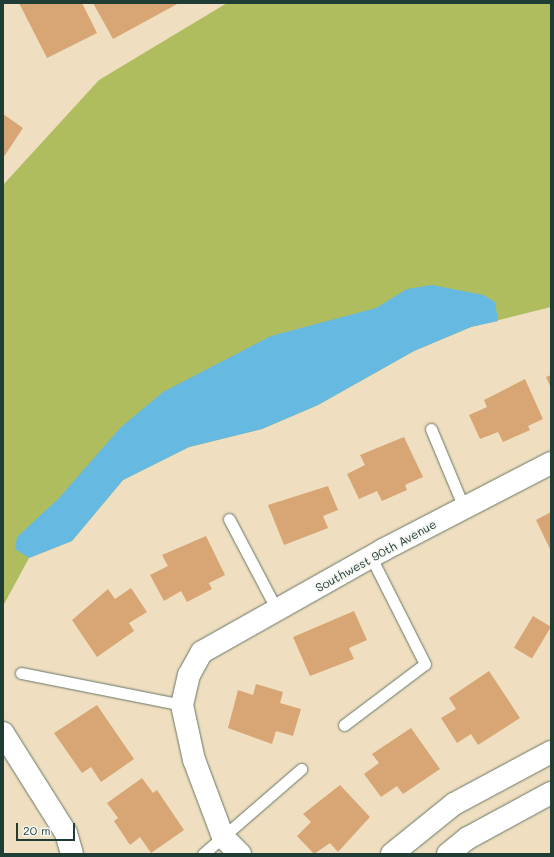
<!DOCTYPE html>
<style>
body{margin:0}
#map{position:relative;width:554px;height:857px;overflow:hidden;background:#efdfc0;font-family:Mali,sans-serif}
div>[style]{position:absolute}
[style*='--x']{left:calc(var(--x)*1px);top:calc(var(--y)*1px);width:calc(var(--w)*1px);rotate:calc(var(--a)*1deg)}
.green>*{inset:0;background:#b0bd5f}
.water>*{inset:0;background:#66b9e1}
.building>*{inset:0;background:#d8a575;transform-origin:0 0}
.roads{filter:drop-shadow(0 0 1px #687665) drop-shadow(0 0 1px #687665)}
.lane>*{height:11px;margin:-5.5px;padding:0 5.5px;transform-origin:5.5px;border-radius:5.5px;background:#fff}
.street>*{height:22px;margin:-11px;padding:0 11px;transform-origin:11px;border-radius:11px;background:#fff}
span{translate:-50% -50%;white-space:nowrap;text-align:center;line-height:1.15;-webkit-text-stroke:4px #f6f6f2;paint-order:stroke}
.street-label{font-size:12px;color:#1f3d34}
.frame{position:absolute;inset:0;border:4px solid #1f3d34;pointer-events:none}
.scale{position:absolute;left:16px;top:823px;width:59px;height:18px;box-sizing:border-box;border:2px solid #1f3d34;border-top:0;padding-left:5px;font-size:12px;line-height:14px;white-space:nowrap;color:#1f3d34;-webkit-text-stroke:3px #f6f6f2;paint-order:stroke}
</style>
<div id="map">
<div class="green">
<div style="clip-path:polygon(227px 3px,551px 3px,551px 307px,471px 327px,414px 351px,318px 405px,262px 429px,189px 447px,123px 480px,72px 541px,29px 558px,3px 606px,3px 185px,99px 80px)"></div>
</div>
<div class="water">
<div style="clip-path:polygon(432px 285px,483px 295px,495px 302px,498px 321px,471px 327px,414px 351px,318px 405px,262px 429px,189px 447px,123px 480px,72px 541px,29px 558px,15px 549px,17px 537px,59px 498px,121px 427px,163px 392px,271px 336px,376px 308px,407px 289px)"></div>
</div>
<div class="building">
<div style="clip-path:polygon(19px 3px,82px 3px,97px 33px,47px 58px)"></div>
<div style="clip-path:polygon(93px 3px,179px 3px,113px 39px)"></div>
<div style="clip-path:polygon(3px 114px,23px 128px,3px 158px)"></div>
<div style="clip-path:polygon(551px 375px,551px 388px,546px 377px)"></div>
<div style="clip-path:polygon(525px 379px,543px 419px,528px 426px,530px 430px,503px 442px,498px 432px,480px 439px,469px 415px,487px 407px,484px 400px)"></div>
<div style="clip-path:polygon(404px 437px,423px 477px,405px 485px,407px 490px,382px 501px,377px 491px,359px 499px,347px 474px,365px 465px,360px 455px)"></div>
<div style="clip-path:polygon(328px 486px,338px 510px,323px 516px,328px 528px,284px 545px,268px 505px)"></div>
<div style="clip-path:polygon(551px 512px,551px 551px,536px 520px)"></div>
<div style="clip-path:polygon(206px 536px,225px 575px,209px 583px,212px 589px,187px 602px,181px 591px,164px 601px,150px 575px,168px 566px,162px 555px)"></div>
<div style="clip-path:polygon(131px 588px,147px 612px,129px 623px,134px 631px,97px 657px,72px 620px,108px 589px,115px 599px)"></div>
<div style="clip-path:polygon(354px 611px,367px 640px,349px 648px,354px 659px,310px 676px,293px 637px)"></div>
<div style="left:533px;top:616px;width:21px;height:37px;rotate:31deg"></div>
<div style="clip-path:polygon(489px 671px,520px 718px,478px 745px,471px 734px,457px 743px,441px 718px,456px 709px,449px 698px)"></div>
<div style="clip-path:polygon(256px 684px,283px 692px,280px 703px,301px 709px,293px 736px,276px 731px,272px 744px,228px 728px,238px 690px,253px 695px)"></div>
<div style="clip-path:polygon(97px 705px,134px 759px,101px 782px,91px 767px,82px 773px,54px 733px)"></div>
<div style="clip-path:polygon(411px 728px,440px 769px,403px 794px,397px 786px,381px 797px,364px 774px,379px 763px,372px 754px)"></div>
<div style="clip-path:polygon(142px 778px,153px 793px,157px 790px,184px 830px,151px 853px,140px 837px,130px 845px,114px 821px,118px 818px,107px 803px)"></div>
<div style="clip-path:polygon(340px 785px,370px 817px,338px 852px,330px 843px,314px 854px,297px 836px,311px 822px,303px 814px)"></div>
</div>
<div class="roads">
<div class="lane">
<div style="--x:431;--y:429;--w:86;--a:67.3"></div>
<div style="--x:229;--y:519;--w:103;--a:62.2"></div>
<div style="--x:21;--y:673;--w:164;--a:11.2"></div>
<div style="--x:344;--y:725;--w:101;--a:-37"></div>
<div style="--x:425;--y:664;--w:120;--a:-116.8"></div>
<div style="--x:203;--y:854;--w:130;--a:-40.9"></div>
</div>
<div class="street">
<div style="--x:3;--y:733;--w:118;--a:57.8"></div>
<div style="--x:66;--y:833;--w:22;--a:74"></div>
<div style="--x:240;--y:854;--w:24;--a:-135"></div>
<div style="--x:223;--y:837;--w:82;--a:-110.6"></div>
<div style="--x:194;--y:760;--w:56;--a:-102.3"></div>
<div style="--x:182;--y:705;--w:31;--a:-77"></div>
<div style="--x:189;--y:675;--w:26;--a:-61"></div>
<div style="--x:202;--y:652;--w:208;--a:-29.4"></div>
<div style="--x:383;--y:550;--w:189;--a:-27.4"></div>
<div style="--x:392;--y:854;--w:80;--a:-38.9"></div>
<div style="--x:454;--y:804;--w:110;--a:-28.2"></div>
<div style="--x:448;--y:854;--w:26;--a:-39"></div>
<div style="--x:468;--y:838;--w:94;--a:-28.5"></div>
</div>
</div>
<div class="street-label">
<span style="left:376px;top:556px;rotate:-29deg">Southwest 90th Avenue</span>
</div>
<div class="frame"></div>
<div class="scale">20 m</div>
</div>
